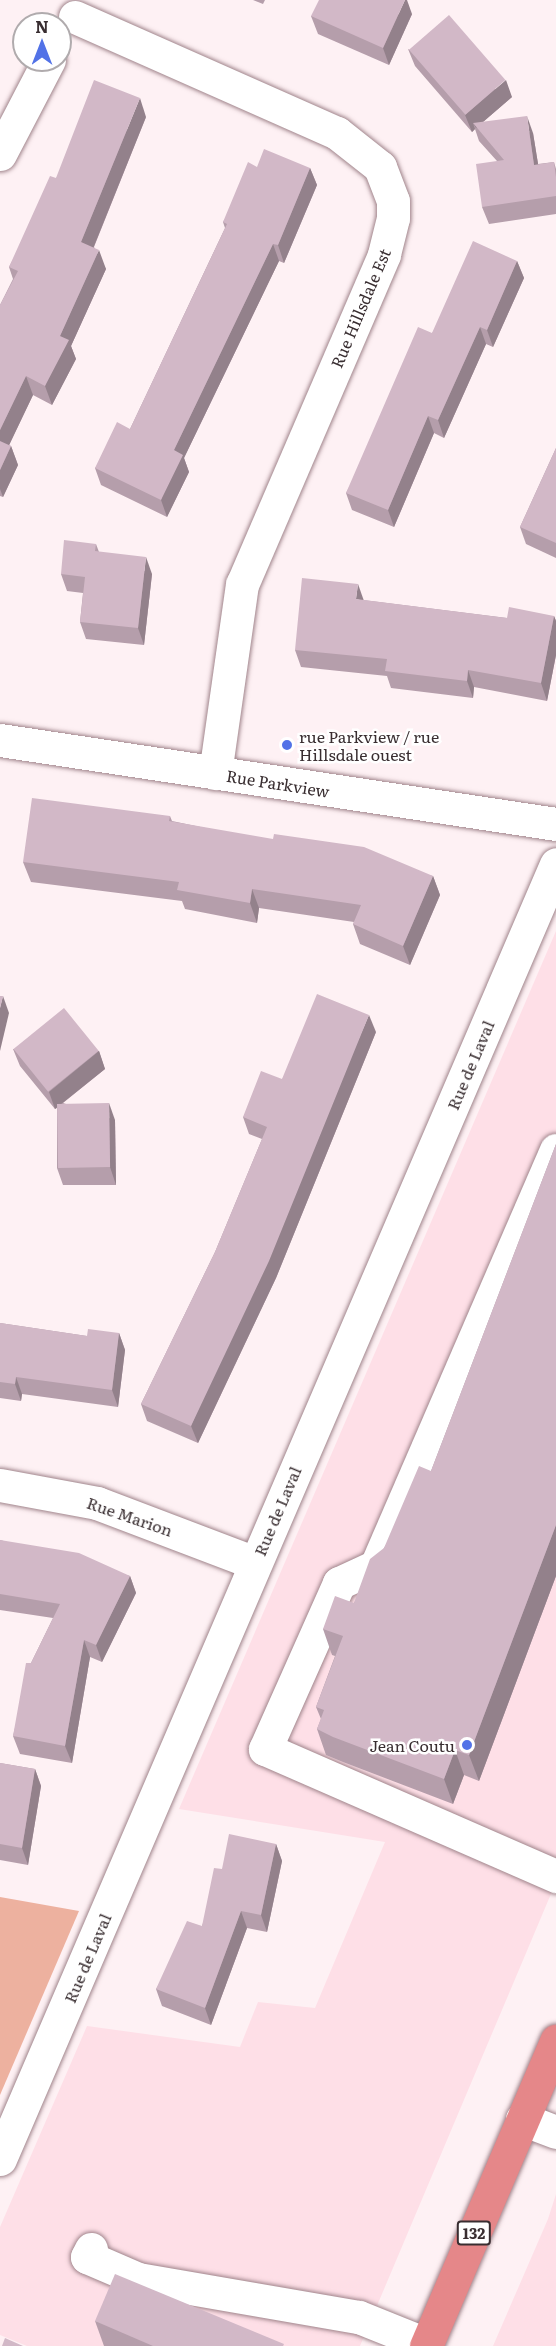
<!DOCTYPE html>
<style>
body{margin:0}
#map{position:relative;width:556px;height:2346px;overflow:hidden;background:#fef1f4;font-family:Literata,serif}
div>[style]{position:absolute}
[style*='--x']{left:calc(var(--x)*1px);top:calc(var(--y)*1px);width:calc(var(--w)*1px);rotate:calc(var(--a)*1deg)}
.built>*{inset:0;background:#fedfe7}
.green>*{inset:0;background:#edb19f}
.roads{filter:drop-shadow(0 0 2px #a0848b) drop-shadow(0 0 2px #a0848b)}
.minor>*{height:33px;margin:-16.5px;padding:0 16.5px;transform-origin:16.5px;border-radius:16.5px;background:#fff}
.highway>*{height:33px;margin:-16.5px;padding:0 16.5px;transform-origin:16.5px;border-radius:16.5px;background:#e58789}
.wall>*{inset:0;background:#b59eab}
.shaded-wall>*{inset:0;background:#93818b}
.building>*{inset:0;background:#d2b8c7;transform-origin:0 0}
.dots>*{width:16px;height:16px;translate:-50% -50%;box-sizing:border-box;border:3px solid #fff;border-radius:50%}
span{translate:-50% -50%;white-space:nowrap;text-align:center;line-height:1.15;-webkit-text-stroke:5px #fff;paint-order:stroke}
.shield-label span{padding:2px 4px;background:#fff;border:2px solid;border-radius:4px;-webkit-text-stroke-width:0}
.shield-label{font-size:15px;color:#392e31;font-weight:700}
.street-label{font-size:16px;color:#392e31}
.poi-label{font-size:16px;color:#392e31}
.left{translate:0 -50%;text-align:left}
.right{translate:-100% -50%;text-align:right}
.north{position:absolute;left:12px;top:12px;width:60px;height:60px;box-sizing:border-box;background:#fff;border:2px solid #b0abad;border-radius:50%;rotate:0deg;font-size:16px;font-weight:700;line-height:24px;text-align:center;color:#392e31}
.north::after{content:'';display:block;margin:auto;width:21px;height:27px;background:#5272e7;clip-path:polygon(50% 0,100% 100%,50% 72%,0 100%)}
</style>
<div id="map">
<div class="built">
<div style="clip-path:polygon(556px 931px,556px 1882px,360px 2346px,27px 2346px,0 2335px,0 2227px,87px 2026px,240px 2047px,258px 2002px,315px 2008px,385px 1842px,179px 1809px)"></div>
<div style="clip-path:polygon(556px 2194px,556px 2346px,493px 2346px,548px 2219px)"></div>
</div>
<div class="green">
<div style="clip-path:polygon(0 1897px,79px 1911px,0 2095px)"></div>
</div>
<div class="roads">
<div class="minor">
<div style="--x:75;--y:17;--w:287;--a:23.9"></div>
<div style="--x:337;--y:133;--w:55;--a:38.3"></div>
<div style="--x:380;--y:167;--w:36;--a:69"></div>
<div style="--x:393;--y:201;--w:17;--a:90"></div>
<div style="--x:393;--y:218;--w:38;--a:104"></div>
<div style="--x:384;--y:255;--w:358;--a:113.3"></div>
<div style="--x:242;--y:584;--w:191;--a:98.1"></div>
<div style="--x:0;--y:154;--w:106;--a:-62.5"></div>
<div style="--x:0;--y:740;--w:562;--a:8.59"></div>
<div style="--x:556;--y:1150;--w:453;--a:113.4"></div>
<div style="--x:376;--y:1566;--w:41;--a:155.3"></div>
<div style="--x:339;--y:1583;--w:182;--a:114"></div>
<div style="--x:265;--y:1749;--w:318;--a:23.6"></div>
<div style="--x:0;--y:1485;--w:99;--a:10.5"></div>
<div style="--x:97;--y:1503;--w:169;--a:20.8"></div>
<div style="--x:522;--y:2119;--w:36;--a:21"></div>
<div style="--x:0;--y:2159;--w:1409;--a:-66.76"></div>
<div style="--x:91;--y:2249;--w:9;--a:117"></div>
<div style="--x:87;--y:2257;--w:56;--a:23.3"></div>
<div style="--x:138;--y:2279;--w:224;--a:9.8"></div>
<div style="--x:359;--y:2317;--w:72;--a:21.9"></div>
</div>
<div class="highway">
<div style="--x:426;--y:2346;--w:332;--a:-66.9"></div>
</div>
</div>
<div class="wall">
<div style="clip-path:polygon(253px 0,265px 0,263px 4px)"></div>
<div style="clip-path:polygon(412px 14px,389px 65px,318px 34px,311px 16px)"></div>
<div style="clip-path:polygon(408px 49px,512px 97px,483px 122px,533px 133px,538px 164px,554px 162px,556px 169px,556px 214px,489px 224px,482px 207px,497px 161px,479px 141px,475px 129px,472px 132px,415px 66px)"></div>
<div style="clip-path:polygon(146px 117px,94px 247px,106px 269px,71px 346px,76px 359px,52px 405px,33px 395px,9px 445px,11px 446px,18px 465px,3px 497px,0 496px,0 305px,13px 279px,9px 267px,56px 178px)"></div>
<div style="clip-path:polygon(257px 167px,310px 168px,317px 185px,284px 263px,279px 261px,184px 458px,189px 472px,167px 517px,101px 485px,95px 468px,130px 429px,225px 228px,223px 222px)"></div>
<div style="clip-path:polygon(517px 261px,524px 278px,493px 347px,486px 344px,444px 438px,434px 433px,394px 527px,352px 510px,346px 493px,432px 333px)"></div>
<div style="clip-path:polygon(556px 448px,556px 558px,526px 544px,520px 527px)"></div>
<div style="clip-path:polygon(96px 544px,99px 552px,152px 574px,144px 645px,86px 639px,80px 622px,83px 593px,67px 591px,61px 574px)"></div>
<div style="clip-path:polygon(363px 600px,507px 618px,554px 616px,556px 621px,556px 655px,547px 701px,474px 687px,473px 698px,391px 688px,387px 676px,301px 667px,295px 650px)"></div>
<div style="clip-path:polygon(170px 816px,172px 821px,433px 876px,440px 895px,410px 965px,360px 944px,353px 924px,354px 922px,259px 908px,257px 923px,185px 909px,182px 901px,31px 882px,23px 862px)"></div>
<div style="clip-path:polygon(376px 1032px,276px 1278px,198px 1443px,147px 1421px,141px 1404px,215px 1252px,262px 1139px,249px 1134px,243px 1117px,282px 1079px)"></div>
<div style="clip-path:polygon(13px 1049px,99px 1051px,105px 1069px,63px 1103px,115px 1120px,116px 1185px,63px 1185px,57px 1168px,57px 1108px,55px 1109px,20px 1066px)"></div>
<div style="clip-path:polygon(556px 1144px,556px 1576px,479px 1781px,464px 1775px,453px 1804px,343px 1762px,326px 1755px,317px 1729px,321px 1719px,316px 1707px,335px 1656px,332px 1655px,323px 1629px,354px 1603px,384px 1548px,431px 1471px)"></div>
<div style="clip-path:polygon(0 1323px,87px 1336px,119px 1333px,125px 1350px,118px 1407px,22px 1394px,21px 1401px,0 1398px)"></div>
<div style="clip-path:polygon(0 1540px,130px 1576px,136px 1593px,102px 1662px,90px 1657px,72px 1763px,20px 1754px,13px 1736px,31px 1663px,53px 1618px,0 1610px)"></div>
<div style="clip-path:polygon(0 1763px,35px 1769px,41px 1786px,28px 1865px,0 1860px)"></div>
<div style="clip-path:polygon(276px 1844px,282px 1861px,267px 1932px,247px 1928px,211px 2025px,162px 2006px,156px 1989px,202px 1926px,222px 1869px)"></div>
<div style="clip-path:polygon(95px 2321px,284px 2346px,104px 2346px)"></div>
</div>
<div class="shaded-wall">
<div style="clip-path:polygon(405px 0,407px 0,412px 14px,389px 65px,383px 48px)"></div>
<div style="clip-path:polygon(506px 80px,512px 97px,476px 128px,473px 123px,475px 129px,472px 132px,465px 115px)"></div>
<div style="clip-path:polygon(140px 98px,146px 117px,88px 261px,81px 242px)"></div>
<div style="clip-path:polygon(527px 116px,533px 133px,541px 182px,534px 165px)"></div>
<div style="clip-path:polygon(310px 168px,317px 185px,284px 263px,278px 245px)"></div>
<div style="clip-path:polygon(273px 244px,279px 261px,184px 458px,189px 472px,167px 517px,161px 500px,174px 450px)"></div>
<div style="clip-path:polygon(99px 250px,106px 269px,71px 346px,76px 359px,52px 405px,45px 386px,60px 336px)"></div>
<div style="clip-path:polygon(517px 261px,524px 278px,493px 347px,487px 330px)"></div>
<div style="clip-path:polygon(480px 327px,486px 344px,444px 438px,438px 420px)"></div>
<div style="clip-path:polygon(26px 376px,33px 395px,3px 458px,0 451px,0 430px)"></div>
<div style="clip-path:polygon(428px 416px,434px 433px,394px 527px,388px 510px)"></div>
<div style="clip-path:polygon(11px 446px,18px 465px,3px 497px,0 489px,0 470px)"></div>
<div style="clip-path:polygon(146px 557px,152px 574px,144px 645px,138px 628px)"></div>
<div style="clip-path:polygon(358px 584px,364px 601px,356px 599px)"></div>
<div style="clip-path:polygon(554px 616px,556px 621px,556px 655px,547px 701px,541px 683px)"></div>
<div style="clip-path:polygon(468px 670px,474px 687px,473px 698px,467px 681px)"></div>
<div style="clip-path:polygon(433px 876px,440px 895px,410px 965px,403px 946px)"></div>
<div style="clip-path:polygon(252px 889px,259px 908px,257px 923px,250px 903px)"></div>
<div style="clip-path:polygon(3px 996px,9px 1013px,0 1051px,0 1008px)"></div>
<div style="clip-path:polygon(369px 1015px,376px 1032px,276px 1278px,198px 1443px,191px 1426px)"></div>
<div style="clip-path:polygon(99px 1051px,105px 1069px,55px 1109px,49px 1092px)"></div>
<div style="clip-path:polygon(109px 1103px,115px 1120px,116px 1185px,110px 1167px)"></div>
<div style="clip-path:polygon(119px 1333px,125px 1350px,118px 1407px,112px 1390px)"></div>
<div style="clip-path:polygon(16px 1377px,22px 1394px,21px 1401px,15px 1384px)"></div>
<div style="clip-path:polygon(556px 1525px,556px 1576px,479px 1781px,469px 1755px)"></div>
<div style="clip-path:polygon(130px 1576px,136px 1593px,102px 1662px,96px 1645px)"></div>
<div style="clip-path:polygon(84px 1640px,90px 1657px,72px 1763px,65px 1746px)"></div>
<div style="clip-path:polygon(455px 1750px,464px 1775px,453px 1804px,444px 1779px)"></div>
<div style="clip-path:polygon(35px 1769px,41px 1786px,28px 1865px,22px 1848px)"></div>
<div style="clip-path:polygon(276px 1844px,282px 1861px,267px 1932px,261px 1915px)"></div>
<div style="clip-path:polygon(241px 1911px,247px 1928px,211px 2025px,205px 2008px)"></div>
</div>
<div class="building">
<div style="clip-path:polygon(319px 0,405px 0,383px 48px,311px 16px)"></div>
<div style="left:449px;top:15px;width:86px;height:53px;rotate:49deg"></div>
<div style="clip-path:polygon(94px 80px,140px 98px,81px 242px,99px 250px,60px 336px,69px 340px,45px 386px,26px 376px,0 430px,0 305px,18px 271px,9px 267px,50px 176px,56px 178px)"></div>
<div style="clip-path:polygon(527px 116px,534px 165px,554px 162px,556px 177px,556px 196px,482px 207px,476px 164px,504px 160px,473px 123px)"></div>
<div style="clip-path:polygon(264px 149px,310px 168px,278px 245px,273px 244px,174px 450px,183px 455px,161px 500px,95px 468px,117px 422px,130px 429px,227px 224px,223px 222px,248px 162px,257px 167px)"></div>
<div style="clip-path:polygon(473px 241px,517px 261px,487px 330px,480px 327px,438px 420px,428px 416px,388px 510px,346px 493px,418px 327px,432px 333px)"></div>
<div style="clip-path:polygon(0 441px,11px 446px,0 470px)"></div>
<div style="clip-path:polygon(556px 448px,556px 543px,520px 527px)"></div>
<div style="clip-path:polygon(64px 540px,96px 544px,95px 551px,146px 557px,138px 628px,80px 622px,85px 577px,61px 574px)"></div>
<div style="clip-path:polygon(302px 578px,358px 584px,356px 599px,507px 618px,509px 607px,554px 616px,541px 683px,468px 670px,467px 681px,385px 671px,387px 659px,295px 650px)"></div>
<div style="clip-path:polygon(32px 798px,170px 816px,169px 821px,273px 839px,274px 834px,364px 847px,433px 876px,403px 946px,353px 924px,361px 905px,252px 889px,250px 903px,177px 890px,179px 882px,23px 862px)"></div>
<div style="clip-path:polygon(317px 994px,369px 1015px,269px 1261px,191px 1426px,141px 1404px,215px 1252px,267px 1127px,243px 1117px,261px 1071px,282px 1079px)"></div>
<div style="clip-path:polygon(0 996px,3px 996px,0 1008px)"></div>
<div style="left:64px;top:1008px;width:55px;height:65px;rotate:51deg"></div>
<div style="left:109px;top:1103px;width:64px;height:52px;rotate:89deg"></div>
<div style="clip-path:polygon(556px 1144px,556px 1525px,469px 1755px,455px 1750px,444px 1779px,333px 1737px,317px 1729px,324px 1710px,316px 1707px,343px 1636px,323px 1629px,335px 1596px,354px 1603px,370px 1559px,384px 1548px,419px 1466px,431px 1471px)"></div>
<div style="clip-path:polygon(0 1323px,87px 1336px,88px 1329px,119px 1333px,112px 1390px,16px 1377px,15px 1384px,0 1382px)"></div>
<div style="clip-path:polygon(0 1540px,79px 1553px,130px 1576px,96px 1645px,84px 1640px,65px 1746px,13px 1736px,26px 1663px,31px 1663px,60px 1604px,0 1594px)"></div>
<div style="clip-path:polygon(0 1763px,35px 1769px,22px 1848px,0 1844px)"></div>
<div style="clip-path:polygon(229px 1834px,276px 1844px,261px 1915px,241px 1911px,205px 2008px,156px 1989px,187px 1921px,202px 1926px,214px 1868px,222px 1869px)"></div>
<div style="clip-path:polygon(115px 2274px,284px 2344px,283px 2346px,153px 2346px,95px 2321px)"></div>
<div style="clip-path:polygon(5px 2338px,23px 2346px,2px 2346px)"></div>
</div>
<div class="dots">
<div style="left:287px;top:745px;background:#5272e7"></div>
<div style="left:467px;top:1745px;background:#5272e7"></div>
</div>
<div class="shield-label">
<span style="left:474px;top:2233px">132</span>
</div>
<div class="street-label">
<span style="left:360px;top:308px;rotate:-67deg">Rue Hillsdale Est</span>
<span style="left:278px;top:783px;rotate:9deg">Rue Parkview</span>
<span style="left:470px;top:1065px;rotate:-67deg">Rue de Laval</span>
<span style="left:277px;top:1511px;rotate:-67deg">Rue de Laval</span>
<span style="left:130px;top:1516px;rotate:19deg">Rue Marion</span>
<span style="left:87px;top:1958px;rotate:-67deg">Rue de Laval</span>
</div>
<div class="poi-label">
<span class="left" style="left:299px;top:745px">rue Parkview / rue<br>Hillsdale ouest</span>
<span class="right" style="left:455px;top:1745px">Jean Coutu</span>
</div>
<div class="north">N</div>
</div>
